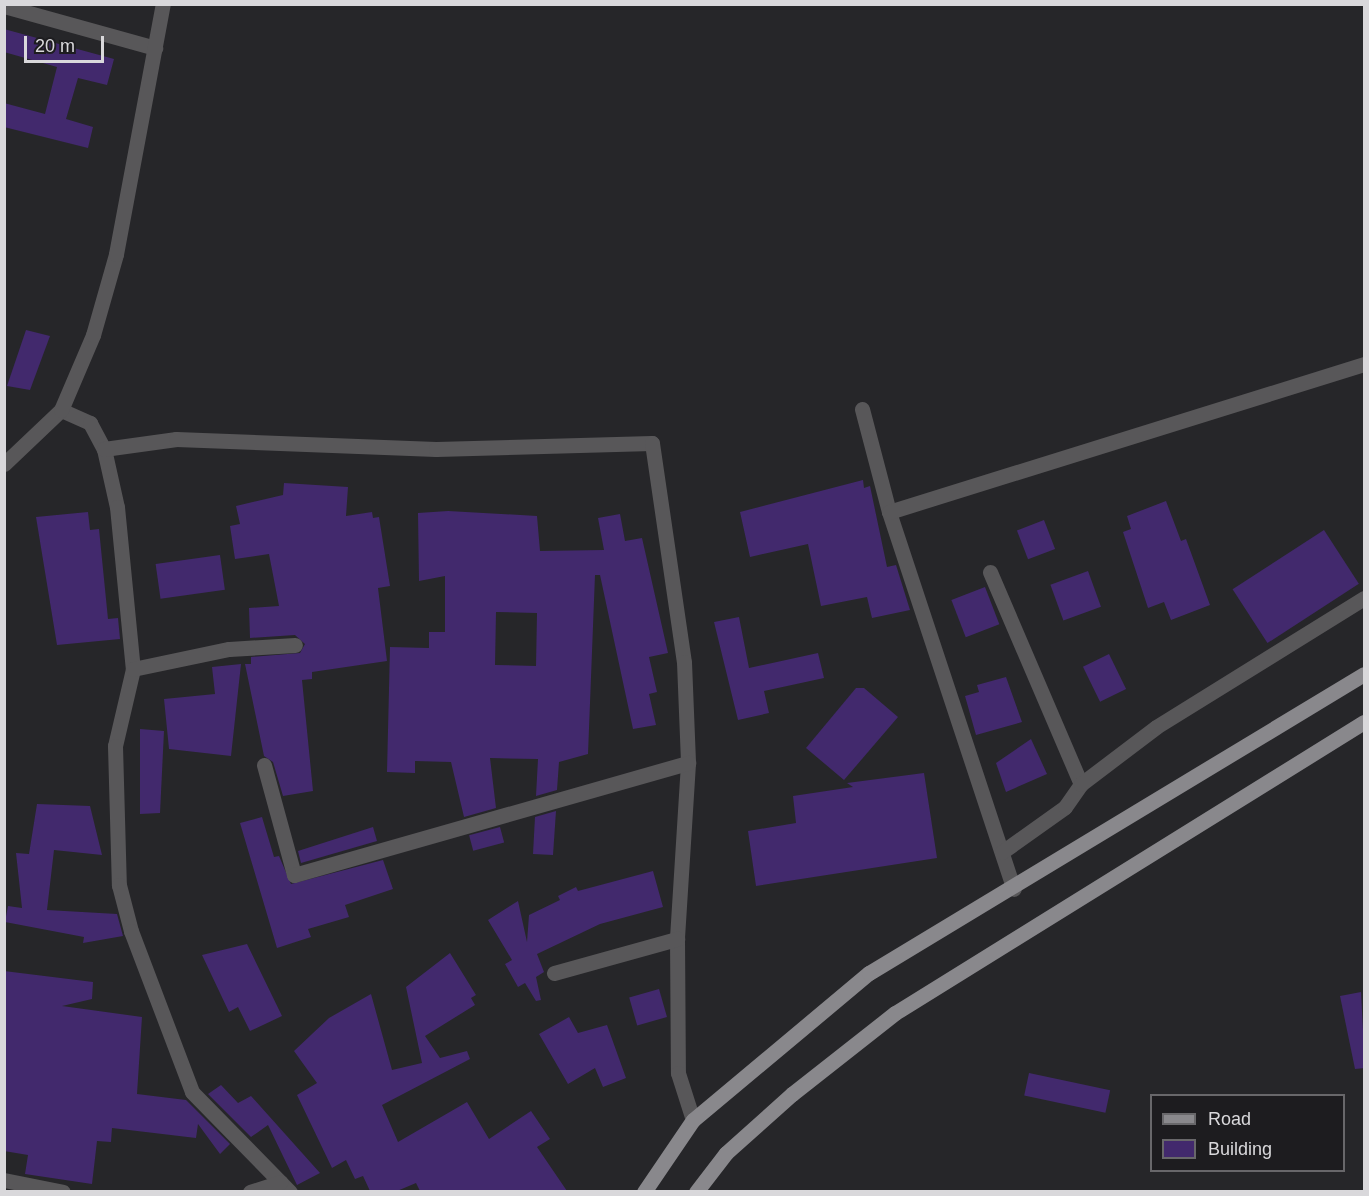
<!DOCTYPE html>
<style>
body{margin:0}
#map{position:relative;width:1369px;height:1196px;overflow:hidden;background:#262629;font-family:Helvetica,sans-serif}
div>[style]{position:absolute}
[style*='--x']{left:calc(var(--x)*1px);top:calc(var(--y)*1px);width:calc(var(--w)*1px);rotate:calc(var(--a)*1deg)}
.building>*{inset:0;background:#42296d;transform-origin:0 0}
.minor>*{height:15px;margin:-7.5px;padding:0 7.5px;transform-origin:7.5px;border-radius:7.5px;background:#585759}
.major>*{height:15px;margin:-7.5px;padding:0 7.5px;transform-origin:7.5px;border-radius:7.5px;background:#89888c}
span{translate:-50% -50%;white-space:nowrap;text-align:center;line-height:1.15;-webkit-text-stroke:6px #1d1c1f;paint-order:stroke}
.frame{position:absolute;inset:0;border:6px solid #d9d8db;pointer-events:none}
.legend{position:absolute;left:1150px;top:1094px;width:195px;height:78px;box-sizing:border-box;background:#1d1c1f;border:2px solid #68676a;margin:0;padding:8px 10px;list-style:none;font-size:18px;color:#d9d8db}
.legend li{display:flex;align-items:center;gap:12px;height:30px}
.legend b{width:30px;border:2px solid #68676a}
.scale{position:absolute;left:24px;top:36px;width:80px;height:27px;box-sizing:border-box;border:3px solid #d9d8db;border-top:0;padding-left:8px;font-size:18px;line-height:21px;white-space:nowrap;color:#d9d8db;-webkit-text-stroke:4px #1d1c1f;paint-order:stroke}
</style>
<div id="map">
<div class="building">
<div style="clip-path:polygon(4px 29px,114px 59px,107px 85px,78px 78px,66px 119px,93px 127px,88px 148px,4px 127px,4px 103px,45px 114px,57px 67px,4px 52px)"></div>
<div style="clip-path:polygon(26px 330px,50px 336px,30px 390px,7px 386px)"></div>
<div style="clip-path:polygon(863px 480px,864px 488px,870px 486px,887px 567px,896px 565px,910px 610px,872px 618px,867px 597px,821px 606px,808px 544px,750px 557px,740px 512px)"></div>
<div style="clip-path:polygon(284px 483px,348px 487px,346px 516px,372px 512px,373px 518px,379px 517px,390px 586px,378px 588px,387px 661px,312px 672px,312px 679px,302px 680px,313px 791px,283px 796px,273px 762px,264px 756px,245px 664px,251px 664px,251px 657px,300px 653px,305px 644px,295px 635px,250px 638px,249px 608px,279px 606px,269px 554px,235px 559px,230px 526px,240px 524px,236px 506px,283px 495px)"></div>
<div style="clip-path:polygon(1166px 501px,1181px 541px,1186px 539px,1210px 605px,1171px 620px,1164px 602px,1148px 608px,1123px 532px,1131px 529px,1127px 516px)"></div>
<div style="clip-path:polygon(evenodd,448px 511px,537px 516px,540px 551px,604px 550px,598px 518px,620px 514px,625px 541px,642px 538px,668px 653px,649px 657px,657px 692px,649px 694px,656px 725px,633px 729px,600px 575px,595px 575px,588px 754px,559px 762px,557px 790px,536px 796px,538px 759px,490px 758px,496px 808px,464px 817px,451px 762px,415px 761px,415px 773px,387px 772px,390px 647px,429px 648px,429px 632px,445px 632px,445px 576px,419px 581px,418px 513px,448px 511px,496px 612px,537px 613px,536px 666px,495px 665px,496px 612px)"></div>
<div style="clip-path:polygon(88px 512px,90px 530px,99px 529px,108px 619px,118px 618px,120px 639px,57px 645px,36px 517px)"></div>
<div style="left:1044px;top:520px;width:31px;height:29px;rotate:69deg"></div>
<div style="left:1324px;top:530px;width:64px;height:109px;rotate:57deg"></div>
<div style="left:220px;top:555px;width:35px;height:65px;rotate:82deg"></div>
<div style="left:1088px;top:571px;width:38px;height:40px;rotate:70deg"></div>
<div style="left:985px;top:587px;width:40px;height:36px;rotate:69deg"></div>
<div style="clip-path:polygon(739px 617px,749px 668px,818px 653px,824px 678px,764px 691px,769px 713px,738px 720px,714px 622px)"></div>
<div style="left:1109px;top:654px;width:39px;height:29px;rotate:64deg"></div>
<div style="clip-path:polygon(241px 664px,231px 756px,169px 749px,164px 699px,215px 694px,212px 667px)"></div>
<div style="clip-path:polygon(1006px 677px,1022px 722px,976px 735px,965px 696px,979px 692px,977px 685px)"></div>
<div style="clip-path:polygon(856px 688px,864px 688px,898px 717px,844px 780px,806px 748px)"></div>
<div style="clip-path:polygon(140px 729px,164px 731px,160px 813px,140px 814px)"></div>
<div style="clip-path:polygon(1031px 739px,1047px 774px,1006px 792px,996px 763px)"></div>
<div style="clip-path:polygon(924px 773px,937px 858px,756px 886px,748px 831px,796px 823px,793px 796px,853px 787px,847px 783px)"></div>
<div style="clip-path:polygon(37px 804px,90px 806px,102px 855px,54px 850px,47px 910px,117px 914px,123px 936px,83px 943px,84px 937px,5px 922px,8px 906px,22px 908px,16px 853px,29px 854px)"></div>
<div style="clip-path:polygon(556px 811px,553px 855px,533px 854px,535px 817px)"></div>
<div style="clip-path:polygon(262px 817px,274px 857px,279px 856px,291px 884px,383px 860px,393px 889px,345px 905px,349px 917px,308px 929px,311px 937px,277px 948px,240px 823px)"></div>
<div style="clip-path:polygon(373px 827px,377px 841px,301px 863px,298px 851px)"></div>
<div style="left:500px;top:827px;width:16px;height:32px;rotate:75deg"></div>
<div style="clip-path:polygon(653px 871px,663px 907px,600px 924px,537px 954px,544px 972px,536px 977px,541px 1000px,536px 1001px,525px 983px,518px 987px,505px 964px,512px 960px,488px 920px,518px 901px,527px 942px,529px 915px,560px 900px,558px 896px,576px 887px,578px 891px)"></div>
<div style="clip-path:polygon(247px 944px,282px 1016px,250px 1031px,238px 1007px,229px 1012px,202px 955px)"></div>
<div style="clip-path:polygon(450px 953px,476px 995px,471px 998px,475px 1005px,425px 1036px,440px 1058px,467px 1051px,470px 1059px,382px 1105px,398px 1142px,467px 1102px,489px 1139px,531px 1111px,550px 1139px,537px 1147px,567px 1191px,420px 1191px,416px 1183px,397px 1191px,370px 1191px,363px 1176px,355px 1179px,346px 1160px,332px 1168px,297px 1095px,317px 1083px,294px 1051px,329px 1018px,371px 994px,392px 1070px,422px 1063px,406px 987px)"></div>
<div style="clip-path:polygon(4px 971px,93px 982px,92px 999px,62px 1006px,142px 1017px,137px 1094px,186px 1100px,230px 1144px,220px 1154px,198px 1124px,196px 1138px,112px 1128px,111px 1142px,97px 1141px,92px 1184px,25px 1174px,28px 1155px,4px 1151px)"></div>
<div style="left:659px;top:989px;width:29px;height:31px;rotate:74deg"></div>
<div style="clip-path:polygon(1361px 992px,1365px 1068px,1355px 1069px,1340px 996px)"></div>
<div style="clip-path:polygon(569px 1017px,578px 1033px,607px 1025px,626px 1078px,603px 1087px,595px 1068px,568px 1084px,539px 1034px)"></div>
<div style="left:1029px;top:1073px;width:83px;height:23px;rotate:12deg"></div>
<div style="clip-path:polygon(221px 1085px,238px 1103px,251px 1096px,320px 1173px,297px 1185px,268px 1125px,251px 1137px,208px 1094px)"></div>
</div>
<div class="minor">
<div style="--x:4;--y:6;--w:157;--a:15.5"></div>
<div style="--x:862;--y:409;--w:106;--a:75.3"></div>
<div style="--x:889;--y:512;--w:397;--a:71.7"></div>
<div style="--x:61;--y:410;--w:32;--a:24"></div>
<div style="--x:90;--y:423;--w:30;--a:62"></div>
<div style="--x:104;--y:449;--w:59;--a:77.4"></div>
<div style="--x:117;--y:507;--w:163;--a:84.4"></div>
<div style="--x:133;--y:669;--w:79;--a:103.2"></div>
<div style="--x:115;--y:746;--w:139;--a:88.4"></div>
<div style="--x:119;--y:885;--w:48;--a:75.4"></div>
<div style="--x:131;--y:931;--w:172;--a:69.2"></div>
<div style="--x:192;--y:1092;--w:140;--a:45.6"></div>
<div style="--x:104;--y:449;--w:73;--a:-7.9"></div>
<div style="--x:176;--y:439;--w:260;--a:2.2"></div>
<div style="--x:436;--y:449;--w:216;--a:-1.6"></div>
<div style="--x:652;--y:443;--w:221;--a:81.7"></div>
<div style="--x:684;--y:662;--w:101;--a:87.7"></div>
<div style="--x:688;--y:763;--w:176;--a:93.6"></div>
<div style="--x:677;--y:939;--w:134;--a:89.6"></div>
<div style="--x:678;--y:1073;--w:49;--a:72.3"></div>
<div style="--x:4;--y:464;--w:79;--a:-43.5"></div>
<div style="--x:61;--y:410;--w:82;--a:-66.9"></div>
<div style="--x:93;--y:335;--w:84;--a:-74.1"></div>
<div style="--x:116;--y:254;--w:254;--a:-79.4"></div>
<div style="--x:889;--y:512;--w:498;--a:-17.3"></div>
<div style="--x:990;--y:572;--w:231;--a:66.8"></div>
<div style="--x:133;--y:669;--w:98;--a:-11.8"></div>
<div style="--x:229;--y:649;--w:66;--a:-3.5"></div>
<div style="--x:264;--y:765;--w:114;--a:74.7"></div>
<div style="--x:294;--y:875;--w:410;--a:-15.9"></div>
<div style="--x:1002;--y:852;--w:77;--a:-35.5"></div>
<div style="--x:1065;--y:807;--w:28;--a:-55"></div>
<div style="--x:1081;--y:784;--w:94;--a:-37.2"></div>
<div style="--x:1156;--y:727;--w:245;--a:-31.8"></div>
<div style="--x:554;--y:973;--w:128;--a:-15.5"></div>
<div style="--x:4;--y:1180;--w:60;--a:11.5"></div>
<div style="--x:250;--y:1192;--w:32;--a:-18"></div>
</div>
<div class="major">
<div style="--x:644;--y:1192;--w:87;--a:-55.8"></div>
<div style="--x:693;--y:1120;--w:229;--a:-39.9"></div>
<div style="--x:869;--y:973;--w:578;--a:-31.13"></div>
<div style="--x:696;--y:1192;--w:49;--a:-52.4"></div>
<div style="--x:726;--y:1153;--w:89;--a:-41.8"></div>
<div style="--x:792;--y:1094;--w:131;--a:-38.2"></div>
<div style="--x:895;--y:1013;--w:552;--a:-31.82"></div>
</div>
<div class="frame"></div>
<ul class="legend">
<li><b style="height:8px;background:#89888c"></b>Road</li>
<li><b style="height:16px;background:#42296d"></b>Building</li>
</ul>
<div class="scale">20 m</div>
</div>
